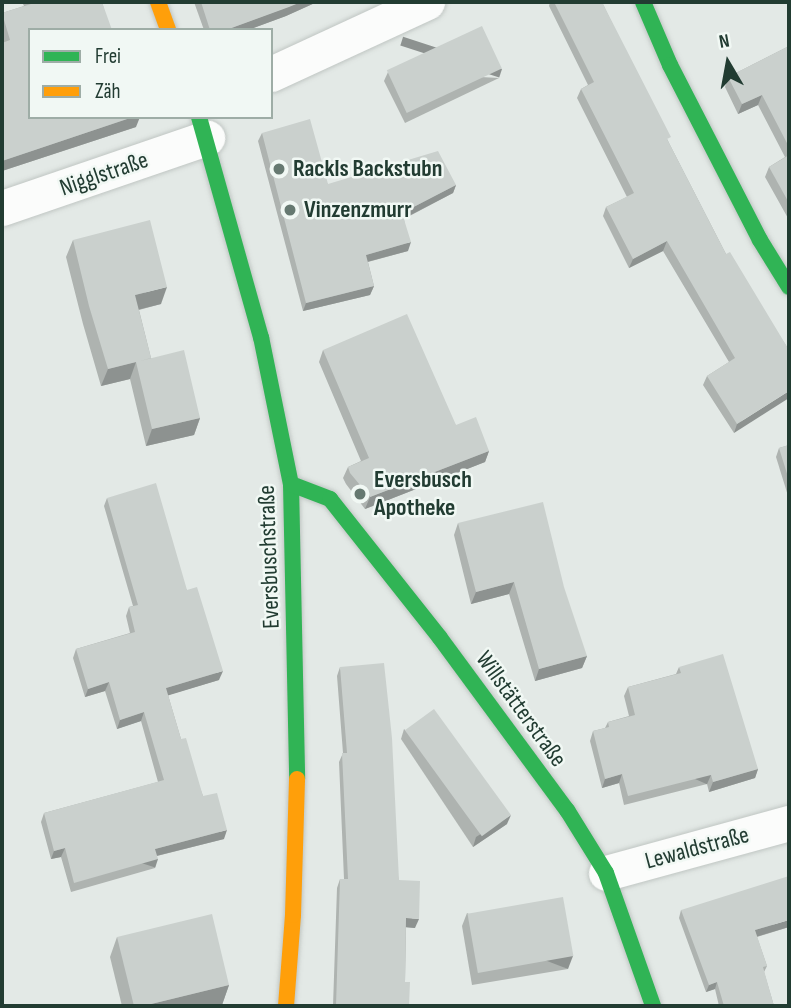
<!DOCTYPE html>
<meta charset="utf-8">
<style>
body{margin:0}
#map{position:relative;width:791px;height:1008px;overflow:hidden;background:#e3e9e6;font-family:"Sofia Sans Condensed",sans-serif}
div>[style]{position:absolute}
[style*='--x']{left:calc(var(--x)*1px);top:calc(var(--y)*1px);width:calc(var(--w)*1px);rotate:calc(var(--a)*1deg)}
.roads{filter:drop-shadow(0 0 2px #c0c6c3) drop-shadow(0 0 2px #c0c6c3)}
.street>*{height:35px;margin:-17.5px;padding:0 17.5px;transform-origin:17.5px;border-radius:17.5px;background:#fbfcfb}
.fast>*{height:16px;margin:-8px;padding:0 8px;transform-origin:8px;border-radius:8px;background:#30b455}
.slow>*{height:16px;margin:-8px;padding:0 8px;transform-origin:8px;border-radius:8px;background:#ff9f0a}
.wall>*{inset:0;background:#aeb3b0}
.shaded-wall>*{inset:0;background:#8d9290;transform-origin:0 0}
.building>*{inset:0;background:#cad0cd;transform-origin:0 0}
.dots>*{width:19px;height:19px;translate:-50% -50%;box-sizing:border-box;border:4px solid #f1f8f4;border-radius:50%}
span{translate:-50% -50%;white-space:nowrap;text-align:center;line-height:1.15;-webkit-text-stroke:5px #f1f8f4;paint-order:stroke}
.poi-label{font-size:24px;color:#223c32;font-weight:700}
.left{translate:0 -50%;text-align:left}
.street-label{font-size:24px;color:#223c32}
.frame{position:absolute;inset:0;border:4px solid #223c32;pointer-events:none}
.legend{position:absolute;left:28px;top:28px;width:245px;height:91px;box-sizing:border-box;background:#f1f8f4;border:2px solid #9eada6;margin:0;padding:9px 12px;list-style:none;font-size:21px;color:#223c32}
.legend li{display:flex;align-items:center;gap:14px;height:35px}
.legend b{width:35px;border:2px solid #9eada6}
.north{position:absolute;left:693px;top:28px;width:70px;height:70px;-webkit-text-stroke:5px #f1f8f4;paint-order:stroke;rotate:350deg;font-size:19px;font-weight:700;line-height:28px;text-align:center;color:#223c32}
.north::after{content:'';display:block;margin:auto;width:24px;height:32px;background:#223c32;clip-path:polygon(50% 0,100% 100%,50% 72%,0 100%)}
</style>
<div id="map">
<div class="roads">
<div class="street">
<div style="--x:271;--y:74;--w:172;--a:-24.8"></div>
<div style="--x:2;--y:208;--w:217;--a:-18.9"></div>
<div style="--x:606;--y:873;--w:190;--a:-15.3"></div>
</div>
<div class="fast">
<div style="--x:643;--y:2;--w:69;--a:66.8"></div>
<div style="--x:670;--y:65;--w:197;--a:62.8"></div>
<div style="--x:760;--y:240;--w:55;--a:58.3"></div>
<div style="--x:199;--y:117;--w:229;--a:74.3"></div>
<div style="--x:261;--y:337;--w:150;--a:78.5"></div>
<div style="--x:291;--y:484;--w:295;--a:88.8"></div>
<div style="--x:291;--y:484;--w:42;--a:21"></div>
<div style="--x:330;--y:499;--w:177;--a:51.6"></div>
<div style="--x:440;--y:638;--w:214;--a:53.6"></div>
<div style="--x:567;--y:810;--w:74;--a:58.2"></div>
<div style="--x:606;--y:873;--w:141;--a:70.5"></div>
</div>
<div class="slow">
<div style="--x:158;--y:2;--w:30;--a:70"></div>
<div style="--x:286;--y:1006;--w:91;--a:-85.6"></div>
<div style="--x:293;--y:915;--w:136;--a:-88.3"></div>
</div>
</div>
<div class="wall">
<div style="clip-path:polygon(22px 2px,102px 2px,136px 127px,2px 171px,2px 43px,3px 43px,2px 38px,2px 13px,24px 6px)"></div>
<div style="clip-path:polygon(194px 2px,317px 2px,286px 16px,248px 30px,204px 30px)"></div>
<div style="clip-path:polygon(550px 2px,602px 2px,669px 143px,726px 254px,789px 350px,734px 433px,703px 385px,707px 376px,729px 362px,663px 251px,629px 268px,603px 216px,606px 207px,627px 197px,577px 98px,581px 89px,588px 85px,549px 6px)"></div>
<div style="clip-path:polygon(789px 46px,789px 220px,765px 177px,769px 167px,785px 157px,758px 105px,738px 114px,725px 87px,728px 77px)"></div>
<div style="clip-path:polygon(388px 72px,499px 78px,405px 123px,384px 81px)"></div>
<div style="clip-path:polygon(262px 133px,328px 184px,456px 185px,453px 193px,404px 219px,408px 251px,368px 262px,374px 286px,370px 295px,303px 311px,258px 141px)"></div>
<div style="clip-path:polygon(73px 240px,161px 304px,139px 310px,151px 358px,200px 418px,194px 435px,146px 446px,130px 379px,101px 386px,83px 324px,66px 257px)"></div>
<div style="clip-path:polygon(323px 350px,456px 425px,489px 451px,485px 462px,365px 509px,346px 484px,343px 478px,348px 467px,361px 461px,319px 362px)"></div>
<div style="clip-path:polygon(789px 445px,789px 499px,776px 457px,779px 448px)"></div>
<div style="clip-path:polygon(107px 498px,187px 590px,219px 680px,168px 695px,181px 739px,203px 796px,224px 839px,157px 856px,155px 868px,71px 892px,61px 857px,51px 859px,41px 822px,44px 813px,158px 782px,141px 721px,117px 729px,105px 691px,85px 697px,73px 658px,76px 649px,130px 633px,126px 616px,129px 607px,133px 606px,104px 506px)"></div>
<div style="clip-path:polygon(458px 523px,587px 656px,582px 668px,535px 681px,509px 594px,471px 604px,454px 535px)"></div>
<div style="clip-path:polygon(340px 667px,399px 880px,415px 928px,406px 927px,405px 982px,409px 1006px,333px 1006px,337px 888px,340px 879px,344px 879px,339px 762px,343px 753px,337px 676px)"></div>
<div style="clip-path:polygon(679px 667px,758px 769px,755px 778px,709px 792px,707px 784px,624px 805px,619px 783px,602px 788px,590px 741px,593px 731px,605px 728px,608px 722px,629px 716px,624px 696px,628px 687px,676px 674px)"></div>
<div style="clip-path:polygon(404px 729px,507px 824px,473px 847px,401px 739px)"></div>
<div style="clip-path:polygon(681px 910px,789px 927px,757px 937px,767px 966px,764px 972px,774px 1006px,719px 1006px,715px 989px,706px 992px,679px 918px)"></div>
<div style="clip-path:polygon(467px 913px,568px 969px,472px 985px,462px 926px)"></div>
<div style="clip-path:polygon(117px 937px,229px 985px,222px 1005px,216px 1006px,122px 1006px,110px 957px)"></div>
</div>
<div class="shaded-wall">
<div style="clip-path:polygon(301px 2px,317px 2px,286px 16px,248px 30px,226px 30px)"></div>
<div style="left:502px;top:69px;width:9px;height:104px;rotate:108deg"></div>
<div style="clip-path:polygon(762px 95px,758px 105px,738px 114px,742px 104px)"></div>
<div style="clip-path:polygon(133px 117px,140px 117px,136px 127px,2px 171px,2px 161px)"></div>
<div style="clip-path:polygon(456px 185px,453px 193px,399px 221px,402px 213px)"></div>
<div style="clip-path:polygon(667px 241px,663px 251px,629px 268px,633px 259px)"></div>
<div style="clip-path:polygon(411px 242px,408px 251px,363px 263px,366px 255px)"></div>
<div style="clip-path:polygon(374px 286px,370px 295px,303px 311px,306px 303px)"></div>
<div style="clip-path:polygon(167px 287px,161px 304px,129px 312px,135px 295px)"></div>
<div style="clip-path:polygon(136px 362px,130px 379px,101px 386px,108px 369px)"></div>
<div style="clip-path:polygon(789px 391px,789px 398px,734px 433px,737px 424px)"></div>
<div style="clip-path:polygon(200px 418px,194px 435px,146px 446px,152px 429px)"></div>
<div style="clip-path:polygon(489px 451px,485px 462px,365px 509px,370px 497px)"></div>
<div style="clip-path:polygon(514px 582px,509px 594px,471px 604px,476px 592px)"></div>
<div style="clip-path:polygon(587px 656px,582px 668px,535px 681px,539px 669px)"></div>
<div style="clip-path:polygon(223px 671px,219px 680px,163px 697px,166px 688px)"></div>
<div style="clip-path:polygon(109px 682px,105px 691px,85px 697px,88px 689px)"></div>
<div style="clip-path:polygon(144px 712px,141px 721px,117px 729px,120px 720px)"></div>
<div style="clip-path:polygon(758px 769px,755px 778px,709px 792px,713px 782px)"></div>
<div style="clip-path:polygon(622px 774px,619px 783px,602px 788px,605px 779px)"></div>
<div style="left:711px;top:775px;width:10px;height:86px;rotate:114deg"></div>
<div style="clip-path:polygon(511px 815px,507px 824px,473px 847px,476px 837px)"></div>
<div style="clip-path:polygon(227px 830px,224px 839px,152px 857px,155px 849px)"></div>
<div style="clip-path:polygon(65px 848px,61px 857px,51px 859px,54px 851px)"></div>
<div style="left:158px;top:859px;width:9px;height:87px;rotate:108deg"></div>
<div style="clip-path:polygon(406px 918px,419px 919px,415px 928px,403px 927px)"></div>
<div style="clip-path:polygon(789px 920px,789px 927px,752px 938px,755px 930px)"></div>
<div style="left:573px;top:956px;width:14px;height:97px;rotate:111deg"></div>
<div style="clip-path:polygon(717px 982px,715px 989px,706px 992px,709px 985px)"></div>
<div style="clip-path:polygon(229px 985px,222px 1005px,216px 1006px,143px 1006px)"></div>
</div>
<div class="building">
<div style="clip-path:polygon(31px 2px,102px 2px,112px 30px,30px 30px,30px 117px,133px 117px,2px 161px,2px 43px,10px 40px,2px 13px,31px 4px)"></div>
<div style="clip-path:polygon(201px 2px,301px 2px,289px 7px,226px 30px,210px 30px)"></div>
<div style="clip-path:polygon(554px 2px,602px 2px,671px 137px,667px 139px,726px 254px,730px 252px,789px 350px,789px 391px,737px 424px,707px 376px,735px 358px,667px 241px,633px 259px,606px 207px,634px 193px,581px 89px,594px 82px)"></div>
<div style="left:482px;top:26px;width:47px;height:105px;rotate:65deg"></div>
<div style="clip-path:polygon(789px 46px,789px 147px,762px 95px,742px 104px,728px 77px)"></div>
<div style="clip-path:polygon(310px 119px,328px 184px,438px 151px,456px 185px,402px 213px,411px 242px,366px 255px,374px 286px,306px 303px,262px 133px)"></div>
<div style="clip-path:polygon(789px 155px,789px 203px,769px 167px)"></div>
<div style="clip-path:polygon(150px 220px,167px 287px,135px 295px,151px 358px,140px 361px,184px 350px,200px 418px,152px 429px,136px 362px,108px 369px,89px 306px,73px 240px)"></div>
<div style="clip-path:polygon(407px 314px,456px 425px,476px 417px,489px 451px,370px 497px,350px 473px,348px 467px,369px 458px,323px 350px)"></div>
<div style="clip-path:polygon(789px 445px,789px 480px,779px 448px)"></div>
<div style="clip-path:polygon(156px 483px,187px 590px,197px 587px,223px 671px,166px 688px,181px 739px,186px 738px,203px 796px,217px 793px,227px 830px,155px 849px,158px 859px,74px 883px,65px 848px,54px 851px,44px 813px,164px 780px,144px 712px,120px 720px,109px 682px,88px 689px,76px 649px,135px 632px,129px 607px,138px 605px,107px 498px)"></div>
<div style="clip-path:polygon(543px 502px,564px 587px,587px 656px,539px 669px,514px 582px,476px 592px,458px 523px)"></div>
<div style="clip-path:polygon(723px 654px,758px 769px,713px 782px,711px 775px,628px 796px,622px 774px,605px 779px,593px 731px,609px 727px,608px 722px,635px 715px,628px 687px,681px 673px,679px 667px)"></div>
<div style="clip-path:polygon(384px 663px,392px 738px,399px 880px,420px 881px,419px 919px,406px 918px,405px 982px,410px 982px,409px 1006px,336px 1006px,340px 879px,348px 879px,342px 753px,347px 753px,340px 667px)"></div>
<div style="left:434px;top:709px;width:131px;height:36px;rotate:54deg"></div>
<div style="clip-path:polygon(789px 876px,789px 920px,755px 930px,767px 966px,763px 967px,774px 1006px,724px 1006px,717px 982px,709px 985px,681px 910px)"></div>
<div style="left:563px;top:897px;width:60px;height:97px;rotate:80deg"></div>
<div style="clip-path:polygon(212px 914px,229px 985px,143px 1006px,134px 1006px,117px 937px)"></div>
</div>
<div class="dots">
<div style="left:279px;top:169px;background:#667971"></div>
<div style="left:290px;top:210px;background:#667971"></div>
<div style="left:360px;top:494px;background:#667971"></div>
</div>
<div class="poi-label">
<span class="left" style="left:293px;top:169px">Rackls Backstubn</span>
<span class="left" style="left:304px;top:210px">Vinzenzmurr</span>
<span class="left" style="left:374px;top:494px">Eversbusch<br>Apotheke</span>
</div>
<div class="street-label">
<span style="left:104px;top:174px;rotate:-19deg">Nigglstraße</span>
<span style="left:269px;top:557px;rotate:-92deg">Eversbuschstraße</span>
<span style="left:521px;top:709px;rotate:54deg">Willstätterstraße</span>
<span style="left:697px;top:848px;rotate:-15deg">Lewaldstraße</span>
</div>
<div class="frame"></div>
<ul class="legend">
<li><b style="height:9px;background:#30b455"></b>Frei</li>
<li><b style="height:9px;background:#ff9f0a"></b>Zäh</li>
</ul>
<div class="north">N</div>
</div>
